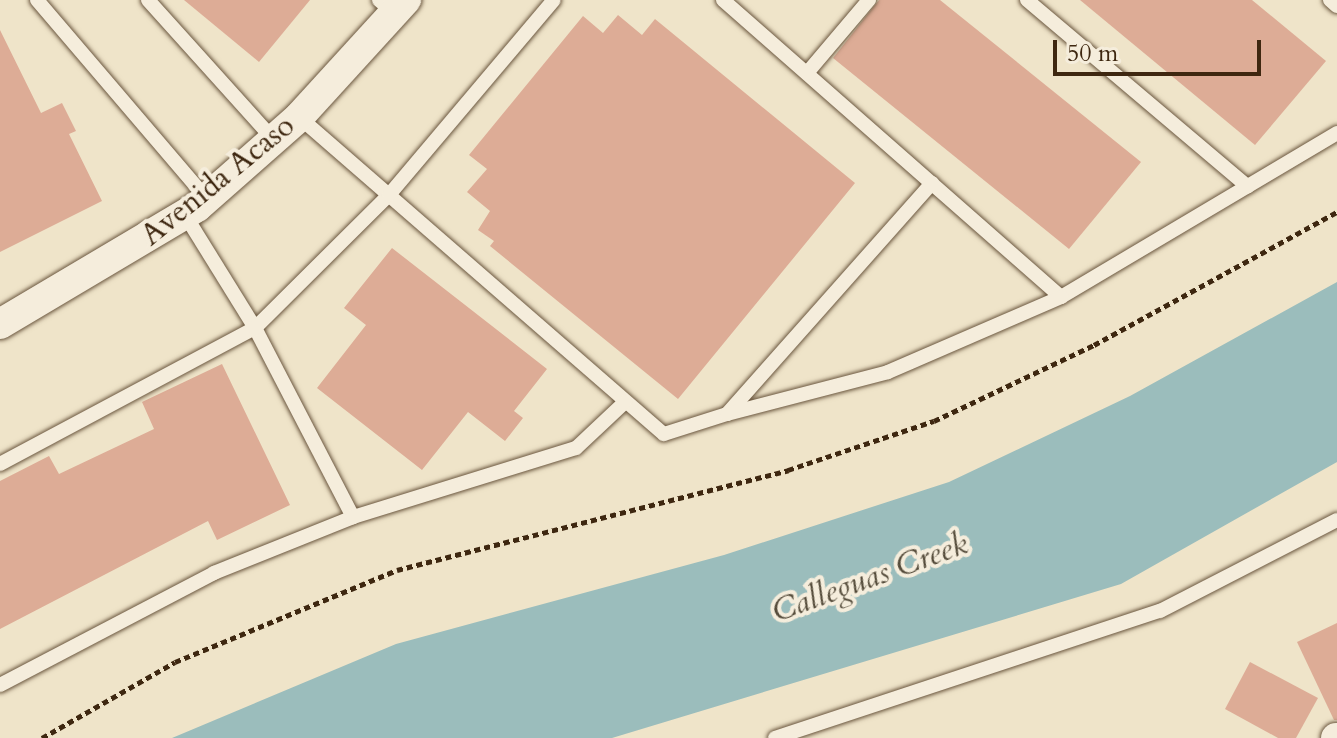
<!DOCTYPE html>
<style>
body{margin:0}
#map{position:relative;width:1337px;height:738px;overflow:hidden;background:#efe4c9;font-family:Cardo,serif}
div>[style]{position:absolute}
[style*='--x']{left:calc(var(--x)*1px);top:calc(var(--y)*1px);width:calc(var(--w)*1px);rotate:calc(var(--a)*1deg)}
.water>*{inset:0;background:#9bbdbc}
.building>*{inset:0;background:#ddac96}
.path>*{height:5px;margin-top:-2.5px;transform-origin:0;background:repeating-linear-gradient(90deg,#3e2710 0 6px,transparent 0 10px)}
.roads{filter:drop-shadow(0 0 2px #6a563e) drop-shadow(0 0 2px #6a563e)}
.service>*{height:14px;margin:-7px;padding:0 7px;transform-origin:7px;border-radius:7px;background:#f5eddc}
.minor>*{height:30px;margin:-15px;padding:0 15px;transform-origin:15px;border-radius:15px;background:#f5eddc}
span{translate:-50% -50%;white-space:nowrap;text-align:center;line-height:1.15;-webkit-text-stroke:8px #f5eddc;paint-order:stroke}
.street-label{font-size:30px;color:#3e2710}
.water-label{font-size:32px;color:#554c3b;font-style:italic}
.scale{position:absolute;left:1053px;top:40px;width:208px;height:36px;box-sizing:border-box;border:4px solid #3e2710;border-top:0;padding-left:10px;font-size:24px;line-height:28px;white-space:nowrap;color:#3e2710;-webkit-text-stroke:6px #f5eddc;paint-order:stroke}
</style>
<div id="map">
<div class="water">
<div style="clip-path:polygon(1337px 282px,1337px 462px,1121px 584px,612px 738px,172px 738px,396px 644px,724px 555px,949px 482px,1130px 396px)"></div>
</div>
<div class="building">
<div style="clip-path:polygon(184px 0,310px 0,259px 62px)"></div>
<div style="clip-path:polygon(879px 0,940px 0,1141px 162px,1069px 249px,833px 58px)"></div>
<div style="clip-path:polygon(1080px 0,1252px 0,1326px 61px,1255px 145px)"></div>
<div style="clip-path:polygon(618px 15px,642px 35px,655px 19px,855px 183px,678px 399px,490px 246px,494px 241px,478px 230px,490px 211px,467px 192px,487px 169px,469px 155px,583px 16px,603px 33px)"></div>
<div style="clip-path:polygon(0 30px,41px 113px,62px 103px,76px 131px,69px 134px,102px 201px,0 252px)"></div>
<div style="clip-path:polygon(392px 248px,547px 369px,514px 411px,523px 418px,505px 441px,468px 412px,422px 470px,317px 388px,366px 325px,344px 308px)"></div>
<div style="clip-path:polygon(222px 364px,290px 505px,217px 540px,208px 521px,0 629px,0 481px,49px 456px,59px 474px,154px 429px,142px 402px)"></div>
<div style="clip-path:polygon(1337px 623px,1337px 720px,1334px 720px,1297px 642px)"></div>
<div style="clip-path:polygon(1250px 662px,1318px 698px,1296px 738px,1278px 738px,1225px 709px)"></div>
</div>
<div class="path">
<div style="--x:42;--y:738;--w:153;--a:-29.7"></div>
<div style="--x:175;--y:662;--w:240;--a:-22.5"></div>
<div style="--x:397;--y:570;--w:404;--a:-14.3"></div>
<div style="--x:788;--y:470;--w:154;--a:-18.6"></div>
<div style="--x:934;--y:421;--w:177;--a:-25.4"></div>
<div style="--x:1094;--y:345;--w:277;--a:-28.7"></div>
</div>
<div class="roads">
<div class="service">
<div style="--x:37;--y:0;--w:262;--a:49.5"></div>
<div style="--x:148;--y:0;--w:188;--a:48"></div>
<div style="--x:379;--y:0;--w:20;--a:41"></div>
<div style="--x:723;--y:0;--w:450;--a:41.3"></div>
<div style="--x:1061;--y:297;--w:321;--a:-30.7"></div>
<div style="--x:1027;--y:0;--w:289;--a:40.2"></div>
<div style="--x:1330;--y:0;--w:9;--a:41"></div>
<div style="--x:807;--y:73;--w:96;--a:-49.7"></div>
<div style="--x:299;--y:117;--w:483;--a:41"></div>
<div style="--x:664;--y:434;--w:66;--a:-17.6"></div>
<div style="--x:727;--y:414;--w:309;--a:-48.4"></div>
<div style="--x:185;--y:215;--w:133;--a:58.2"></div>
<div style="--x:255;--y:328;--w:213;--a:62.6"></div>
<div style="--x:727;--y:414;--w:166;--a:-14.6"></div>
<div style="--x:888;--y:372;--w:189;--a:-23.4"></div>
<div style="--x:0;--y:464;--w:289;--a:-28.1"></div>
<div style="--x:255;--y:328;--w:189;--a:-44.8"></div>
<div style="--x:389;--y:195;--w:255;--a:-49.8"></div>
<div style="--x:0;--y:685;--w:242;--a:-27.6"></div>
<div style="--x:214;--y:573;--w:150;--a:-21.9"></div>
<div style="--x:353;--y:517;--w:233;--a:-17.2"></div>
<div style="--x:576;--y:448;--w:67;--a:-43.2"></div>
<div style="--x:775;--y:738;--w:405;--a:-18.3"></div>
<div style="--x:1160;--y:611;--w:199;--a:-27.2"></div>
</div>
<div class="minor">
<div style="--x:0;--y:324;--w:229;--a:-30.7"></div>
<div style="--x:197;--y:207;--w:136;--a:-41.4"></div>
<div style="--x:299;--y:117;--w:159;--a:-47.6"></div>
<div style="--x:1336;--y:738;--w:1;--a:0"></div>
</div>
</div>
<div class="street-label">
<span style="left:218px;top:181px;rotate:-39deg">Avenida Acaso</span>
</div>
<div class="water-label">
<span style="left:870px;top:578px;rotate:-20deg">Calleguas Creek</span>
</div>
<div class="scale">50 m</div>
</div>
